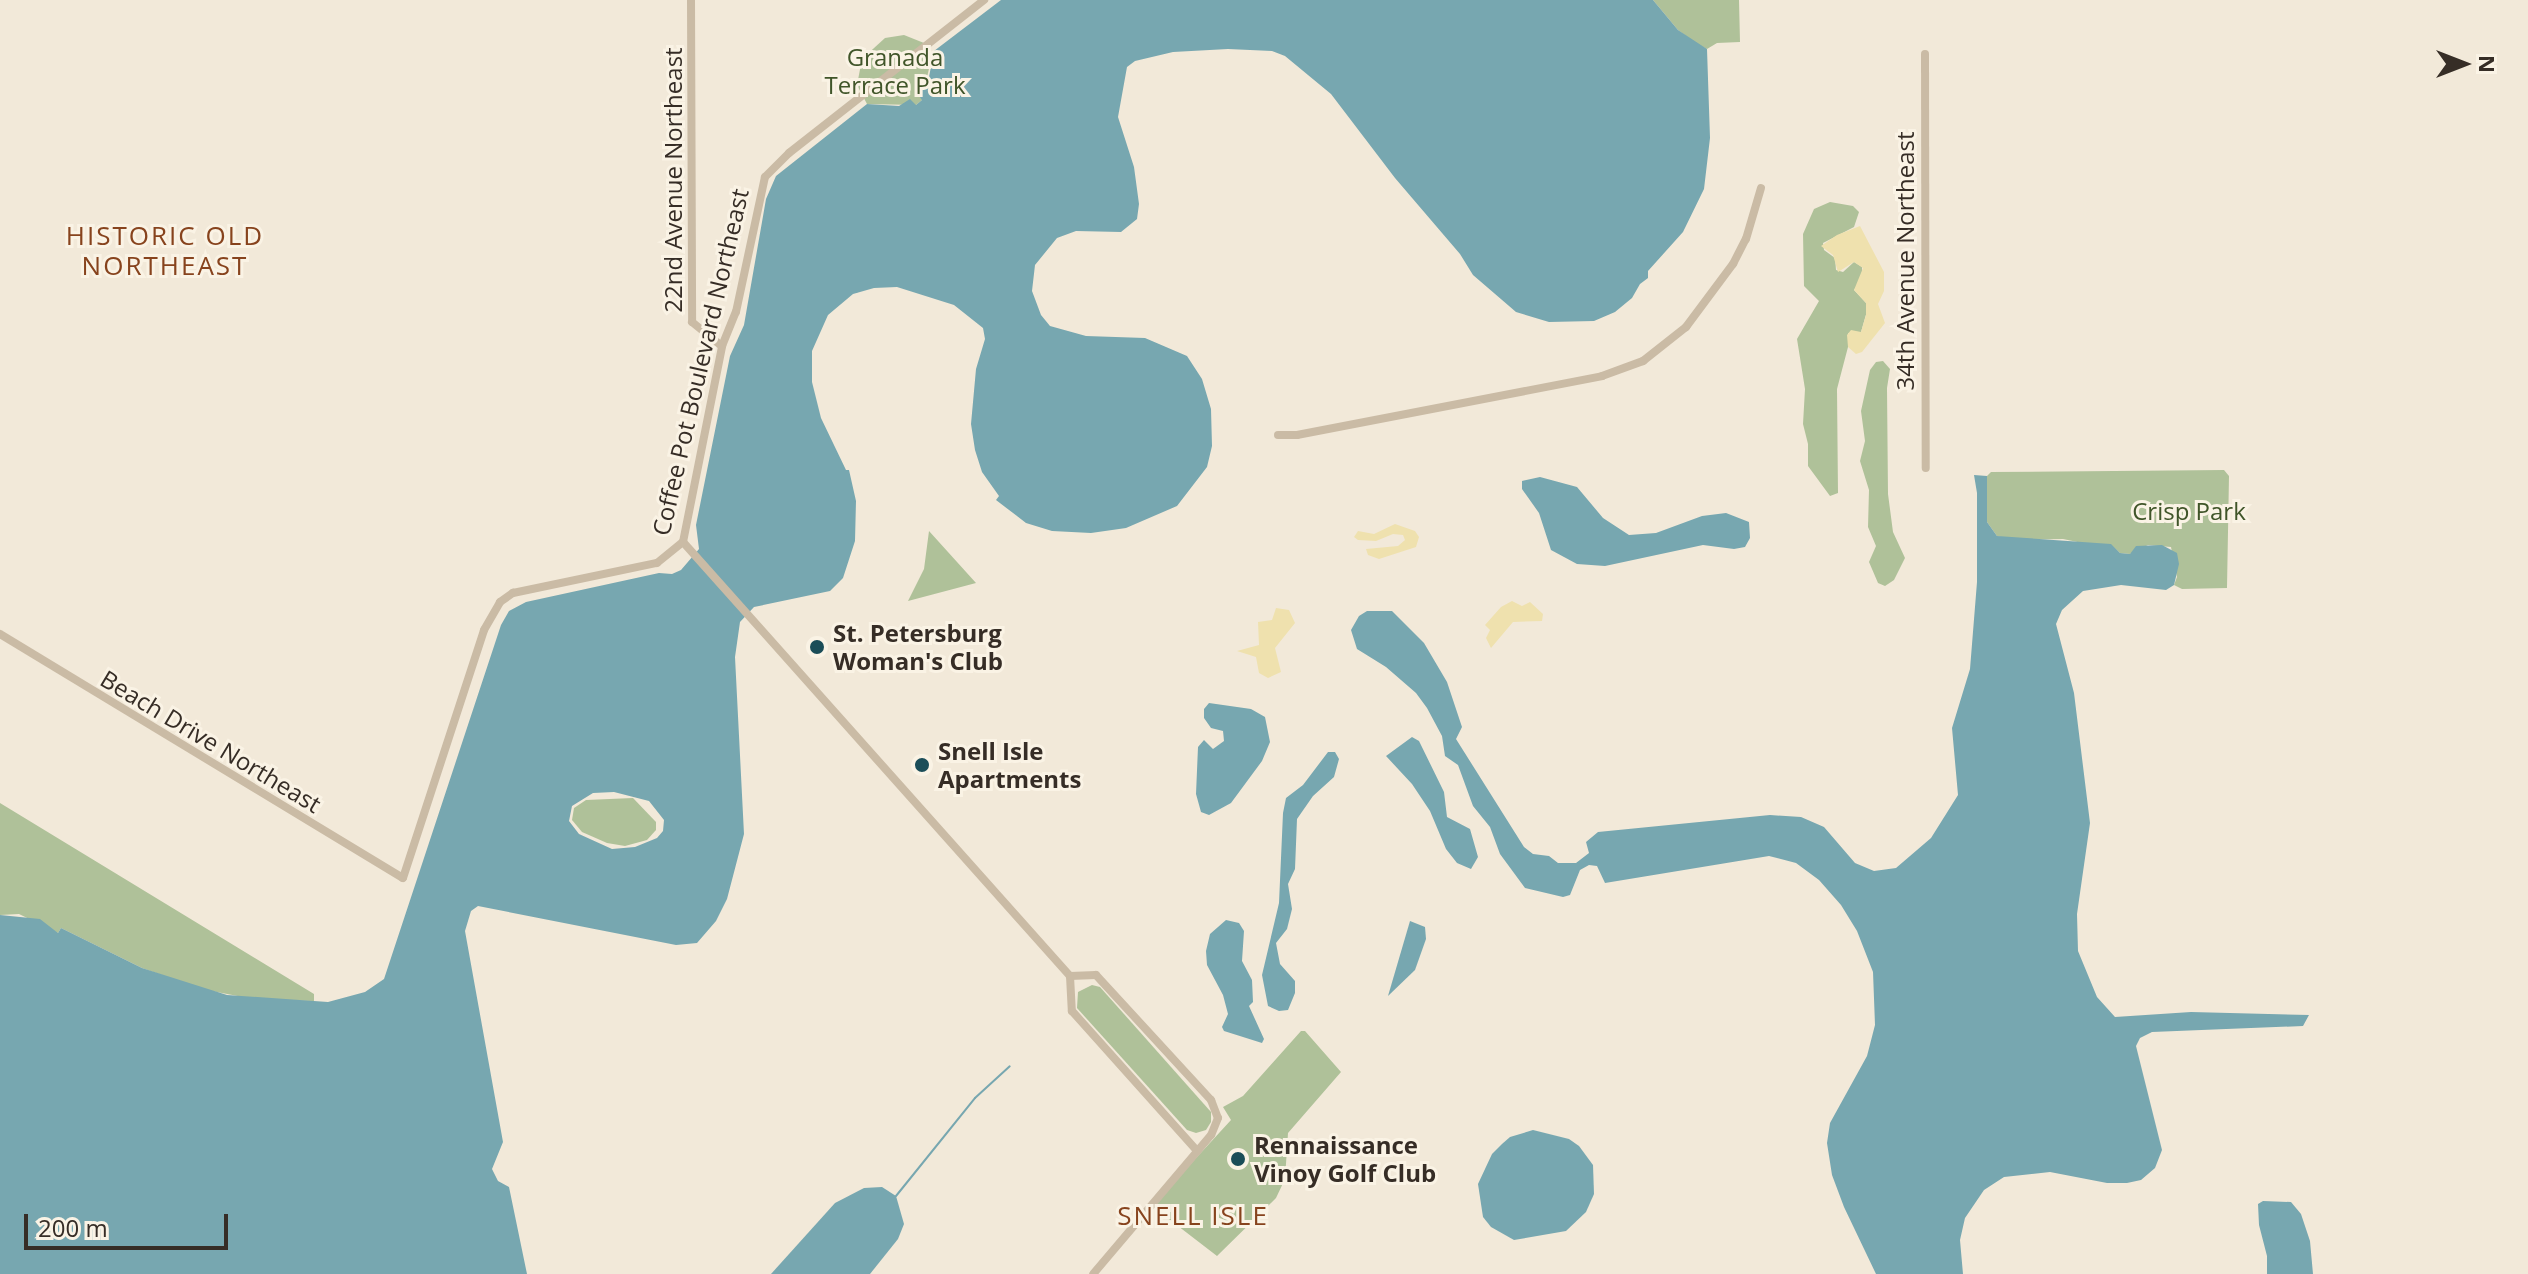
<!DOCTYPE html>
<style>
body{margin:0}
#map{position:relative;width:2528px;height:1274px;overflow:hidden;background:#f2e9d9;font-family:"Open Sans",sans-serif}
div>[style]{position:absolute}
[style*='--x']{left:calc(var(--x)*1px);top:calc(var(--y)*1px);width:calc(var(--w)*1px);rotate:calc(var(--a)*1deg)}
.green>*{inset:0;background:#afc199}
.sand>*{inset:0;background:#efe1ae}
.water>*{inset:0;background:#77a7b0}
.stream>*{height:2px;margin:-1px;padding:0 1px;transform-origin:1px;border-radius:1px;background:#77a7b0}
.tertiary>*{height:8px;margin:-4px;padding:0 4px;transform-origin:4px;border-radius:4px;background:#cabba5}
.dots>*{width:22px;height:22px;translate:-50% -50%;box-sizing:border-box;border:4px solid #faf3e5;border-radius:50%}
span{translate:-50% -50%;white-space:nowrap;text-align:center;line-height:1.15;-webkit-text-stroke:6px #faf3e5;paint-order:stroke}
.park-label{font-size:24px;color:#405529}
.street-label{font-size:24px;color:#362d26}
.poi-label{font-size:24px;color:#362d26;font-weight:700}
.left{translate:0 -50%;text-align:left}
.neighbourhood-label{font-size:26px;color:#87431d;letter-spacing:2px}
.north{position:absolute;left:2424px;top:24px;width:80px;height:80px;-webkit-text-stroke:6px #faf3e5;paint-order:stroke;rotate:90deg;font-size:22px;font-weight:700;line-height:32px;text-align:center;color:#362d26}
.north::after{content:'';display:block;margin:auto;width:28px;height:36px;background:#362d26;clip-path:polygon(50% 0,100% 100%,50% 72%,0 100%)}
.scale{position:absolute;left:24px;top:1214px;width:204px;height:36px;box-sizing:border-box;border:4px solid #362d26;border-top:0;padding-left:10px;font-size:24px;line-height:28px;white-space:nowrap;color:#362d26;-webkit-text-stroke:6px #faf3e5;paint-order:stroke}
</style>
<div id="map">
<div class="green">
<div style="clip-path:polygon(1653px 0,1739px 0,1740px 42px,1717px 43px,1707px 49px,1697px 44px,1678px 30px)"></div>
<div style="clip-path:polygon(904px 35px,924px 43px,932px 55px,922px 100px,916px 105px,867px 104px,857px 85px,862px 59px,885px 38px)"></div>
<div style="clip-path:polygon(1830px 202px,1853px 206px,1859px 212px,1854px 227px,1823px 243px,1824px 250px,1835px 258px,1836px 270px,1843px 272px,1854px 262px,1862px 267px,1862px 278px,1854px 290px,1866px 303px,1867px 311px,1861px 332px,1848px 333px,1848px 347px,1837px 389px,1838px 493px,1830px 496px,1808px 466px,1808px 444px,1803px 424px,1805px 389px,1797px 339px,1819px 301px,1804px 286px,1803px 234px,1814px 209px)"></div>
<div style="clip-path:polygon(1883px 361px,1890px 369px,1887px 388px,1888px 494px,1893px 532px,1905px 558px,1894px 580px,1885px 586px,1878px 583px,1869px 562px,1876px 546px,1868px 527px,1869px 490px,1860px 461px,1865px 441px,1861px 411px,1870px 370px,1876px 362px)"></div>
<div style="clip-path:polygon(2224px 470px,2229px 476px,2227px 588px,2182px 589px,2174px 585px,2177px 577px,2171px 547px,2148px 545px,2130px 554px,2120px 553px,2110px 544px,2092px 545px,2063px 539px,2012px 540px,1997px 536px,1987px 522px,1987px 476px,1991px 472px)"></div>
<div style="clip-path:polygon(929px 531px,976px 583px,908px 601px,924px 569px)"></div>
<div style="clip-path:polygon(633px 798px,656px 822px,656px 830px,647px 840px,625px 846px,607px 843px,582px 832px,572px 820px,574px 808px,586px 800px)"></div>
<div style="clip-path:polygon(0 803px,314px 994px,314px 1001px,258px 1000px,201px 989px,142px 968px,61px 928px,58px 933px,19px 914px,0 915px)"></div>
<div style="clip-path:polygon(1092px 985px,1100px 987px,1211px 1112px,1211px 1122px,1206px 1130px,1196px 1133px,1187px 1130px,1077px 1008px,1078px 992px)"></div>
<div style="clip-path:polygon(1301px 1031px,1305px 1031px,1341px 1072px,1288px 1133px,1285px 1179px,1276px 1198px,1217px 1256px,1152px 1206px,1231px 1120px,1223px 1107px,1243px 1096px)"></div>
</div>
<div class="sand">
<div style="clip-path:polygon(1860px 226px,1884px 272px,1884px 291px,1878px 304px,1885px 323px,1862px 352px,1856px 354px,1848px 347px,1847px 335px,1851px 330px,1861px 332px,1866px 315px,1866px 303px,1854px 290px,1863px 268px,1854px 262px,1838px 272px,1833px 255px,1821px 246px,1837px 235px)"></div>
<div style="clip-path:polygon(1395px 524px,1415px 531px,1419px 537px,1416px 547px,1379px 559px,1368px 555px,1366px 549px,1398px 546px,1405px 540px,1403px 535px,1393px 534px,1376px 541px,1358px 540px,1354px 537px,1358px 531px,1374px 534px)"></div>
<div style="clip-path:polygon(1512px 601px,1522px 606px,1530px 602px,1543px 614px,1542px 621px,1513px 622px,1491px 648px,1486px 638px,1490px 630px,1485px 625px,1501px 607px)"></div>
<div style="clip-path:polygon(1276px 608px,1289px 610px,1295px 623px,1275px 648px,1281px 672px,1268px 678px,1259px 673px,1256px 657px,1237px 651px,1259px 645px,1258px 622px,1272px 620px)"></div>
</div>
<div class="water">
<div style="clip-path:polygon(evenodd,1001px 0,1653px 0,1678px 30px,1707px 49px,1710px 138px,1704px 189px,1683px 232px,1648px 271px,1648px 278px,1640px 284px,1632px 298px,1615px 312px,1594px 321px,1549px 322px,1516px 312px,1473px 275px,1460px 254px,1395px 178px,1331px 94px,1285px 56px,1272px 51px,1228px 49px,1173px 52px,1135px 61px,1127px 67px,1118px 117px,1134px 167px,1139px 204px,1137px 219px,1121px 232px,1076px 231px,1057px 238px,1035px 265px,1032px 291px,1041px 315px,1050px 326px,1086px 336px,1145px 338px,1187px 356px,1202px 379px,1211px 409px,1212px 446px,1207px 467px,1177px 506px,1126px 528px,1091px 533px,1052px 531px,1026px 523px,996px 500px,999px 496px,982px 472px,975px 450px,971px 424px,976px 369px,985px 339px,983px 328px,954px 305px,897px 287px,874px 288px,853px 294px,828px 315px,812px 351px,812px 382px,821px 418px,846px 470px,849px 470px,856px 501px,855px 541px,843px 578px,830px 591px,754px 607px,740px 622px,735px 657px,744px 834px,727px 899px,716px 921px,697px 943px,676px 945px,478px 906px,471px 911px,465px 931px,503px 1142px,492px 1169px,498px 1181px,509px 1187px,527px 1274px,0 1274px,0 915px,40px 919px,58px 933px,61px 928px,142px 968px,227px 995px,328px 1002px,365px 992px,384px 979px,501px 625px,509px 611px,526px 602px,659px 573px,672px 574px,681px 570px,699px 549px,696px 525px,730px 356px,744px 325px,766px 199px,776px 176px,867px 104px,899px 106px,910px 99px,916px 105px,922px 100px,917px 93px,929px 77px,934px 51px,1001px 0,614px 792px,649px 801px,664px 820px,663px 831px,657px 838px,635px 847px,612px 849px,579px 834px,569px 821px,572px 806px,593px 793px,614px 792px)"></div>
<div style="clip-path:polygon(1974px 475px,1987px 476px,1987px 522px,1997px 536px,2111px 544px,2120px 553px,2130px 554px,2136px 546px,2162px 545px,2177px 553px,2179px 564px,2174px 585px,2166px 590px,2121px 585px,2083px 591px,2062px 610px,2056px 624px,2074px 693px,2090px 823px,2077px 914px,2078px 951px,2097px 997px,2115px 1017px,2191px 1012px,2309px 1015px,2303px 1026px,2152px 1032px,2140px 1038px,2136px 1046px,2162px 1150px,2155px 1168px,2141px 1180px,2127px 1183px,2107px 1183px,2050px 1172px,2004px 1177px,1984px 1190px,1965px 1218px,1960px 1240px,1963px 1274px,1876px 1274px,1844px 1207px,1832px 1175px,1827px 1143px,1830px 1123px,1867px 1056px,1875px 1025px,1873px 972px,1857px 931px,1841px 905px,1819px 880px,1796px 863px,1769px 856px,1605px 883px,1597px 866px,1589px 865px,1580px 870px,1570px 895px,1563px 897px,1525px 888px,1500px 854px,1490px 827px,1473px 806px,1458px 765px,1445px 756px,1442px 736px,1427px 708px,1416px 693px,1386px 667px,1357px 649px,1351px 630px,1359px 616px,1367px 611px,1392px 611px,1424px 643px,1447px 682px,1462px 727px,1456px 739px,1524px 847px,1533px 854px,1549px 856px,1558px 863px,1576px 863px,1589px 853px,1586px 842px,1598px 832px,1770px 815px,1801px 817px,1824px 827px,1855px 863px,1874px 871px,1896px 868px,1931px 838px,1958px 795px,1952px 728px,1970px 669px,1977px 582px,1977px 493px)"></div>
<div style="clip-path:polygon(1540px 477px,1577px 487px,1603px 518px,1629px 535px,1656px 533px,1702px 516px,1726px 513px,1749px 522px,1750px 538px,1745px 547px,1734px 549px,1703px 545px,1605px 566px,1577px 564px,1551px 550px,1539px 513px,1522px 489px,1522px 481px)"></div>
<div style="clip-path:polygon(1209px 703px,1251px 709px,1265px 717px,1270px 742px,1262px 761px,1231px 803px,1209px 815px,1201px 812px,1196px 794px,1198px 747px,1204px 740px,1213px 749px,1224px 741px,1223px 731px,1211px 728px,1204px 718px,1204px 709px)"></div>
<div style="clip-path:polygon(1412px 737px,1419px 741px,1444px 792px,1447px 817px,1470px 829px,1478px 857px,1471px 869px,1457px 863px,1446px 849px,1430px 811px,1412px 784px,1386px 756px)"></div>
<div style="clip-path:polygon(1328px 752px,1335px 752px,1339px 759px,1334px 777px,1313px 796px,1297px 819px,1295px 869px,1288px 884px,1292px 909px,1287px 929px,1276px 943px,1280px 964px,1295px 981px,1295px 993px,1288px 1010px,1279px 1011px,1268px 1006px,1262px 975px,1279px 903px,1283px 813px,1286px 798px,1303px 785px)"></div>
<div style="clip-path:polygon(1226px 920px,1239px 923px,1244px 931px,1242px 961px,1252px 980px,1253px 1002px,1249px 1006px,1264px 1039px,1262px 1043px,1224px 1031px,1222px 1027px,1228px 1014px,1223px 995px,1207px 965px,1206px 951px,1210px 934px)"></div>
<div style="clip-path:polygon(1410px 921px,1425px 927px,1426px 939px,1415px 970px,1388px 996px)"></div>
<div style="clip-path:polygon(1533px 1130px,1569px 1139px,1579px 1146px,1593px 1165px,1594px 1194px,1586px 1212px,1566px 1231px,1514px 1240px,1491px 1227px,1483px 1217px,1478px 1184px,1492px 1154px,1502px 1144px,1510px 1137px)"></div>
<div style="clip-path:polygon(882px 1187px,896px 1196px,904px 1224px,898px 1239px,870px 1274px,771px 1274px,835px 1203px,864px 1188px)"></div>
<div style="clip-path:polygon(2263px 1201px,2291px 1202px,2301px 1214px,2310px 1241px,2313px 1274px,2267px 1274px,2267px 1256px,2259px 1225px,2258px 1204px)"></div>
</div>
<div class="stream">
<div style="--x:896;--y:1196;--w:126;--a:-51.1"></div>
<div style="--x:975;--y:1098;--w:47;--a:-42.4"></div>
</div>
<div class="tertiary">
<div style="--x:691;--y:0;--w:322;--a:89.8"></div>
<div style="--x:692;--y:322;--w:38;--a:39"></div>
<div style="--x:1925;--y:54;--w:414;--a:89.9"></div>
<div style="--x:1278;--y:435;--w:19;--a:0"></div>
<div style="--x:1297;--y:435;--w:311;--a:-10.9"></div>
<div style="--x:1602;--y:376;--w:44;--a:-20.1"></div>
<div style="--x:1643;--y:361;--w:55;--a:-38.3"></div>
<div style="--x:1686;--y:327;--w:79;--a:-53.3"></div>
<div style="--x:1733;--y:264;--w:28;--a:-63"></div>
<div style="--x:1746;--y:239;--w:53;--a:-73.6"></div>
<div style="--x:683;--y:542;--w:581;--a:48.28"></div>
<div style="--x:1070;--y:976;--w:35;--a:87"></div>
<div style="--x:1072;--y:1011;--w:188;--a:48.2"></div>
<div style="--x:0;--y:634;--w:471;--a:31.2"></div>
<div style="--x:403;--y:878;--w:261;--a:-71.9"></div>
<div style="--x:484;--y:630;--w:32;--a:-60"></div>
<div style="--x:500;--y:602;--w:16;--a:-35"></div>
<div style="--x:513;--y:593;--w:147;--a:-11.8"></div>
<div style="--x:657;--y:563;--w:33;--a:-39"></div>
<div style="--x:683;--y:542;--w:200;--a:-78.7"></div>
<div style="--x:722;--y:346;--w:37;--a:-68"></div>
<div style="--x:736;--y:312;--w:138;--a:-77.9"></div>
<div style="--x:765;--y:177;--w:34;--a:-45"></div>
<div style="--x:789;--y:153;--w:248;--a:-38.1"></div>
<div style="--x:1070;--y:976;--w:26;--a:-2"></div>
<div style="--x:1096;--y:975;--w:170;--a:47.4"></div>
<div style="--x:1211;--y:1100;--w:19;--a:69"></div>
<div style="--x:1218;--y:1118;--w:18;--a:112"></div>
<div style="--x:1211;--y:1135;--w:182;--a:130.3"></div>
</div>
<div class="dots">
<div style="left:817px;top:647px;background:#1b4d58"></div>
<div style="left:922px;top:765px;background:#1b4d58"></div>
<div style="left:1238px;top:1159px;background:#1b4d58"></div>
</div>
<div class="park-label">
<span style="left:895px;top:71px">Granada<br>Terrace Park</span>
<span style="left:2189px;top:511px">Crisp Park</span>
</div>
<div class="street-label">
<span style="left:673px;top:180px;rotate:-90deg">22nd Avenue Northeast</span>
<span style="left:1905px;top:261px;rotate:-90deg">34th Avenue Northeast</span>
<span style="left:700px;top:362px;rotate:-77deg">Coffee Pot Boulevard Northeast</span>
<span style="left:211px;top:741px;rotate:31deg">Beach Drive Northeast</span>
</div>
<div class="poi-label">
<span class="left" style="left:833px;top:647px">St. Petersburg<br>Woman's Club</span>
<span class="left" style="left:938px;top:765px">Snell Isle<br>Apartments</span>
<span class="left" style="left:1254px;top:1159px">Rennaissance<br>Vinoy Golf Club</span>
</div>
<div class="neighbourhood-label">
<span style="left:165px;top:251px">HISTORIC OLD<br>NORTHEAST</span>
<span style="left:1193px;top:1216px">SNELL ISLE</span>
</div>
<div class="north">N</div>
<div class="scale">200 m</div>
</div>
